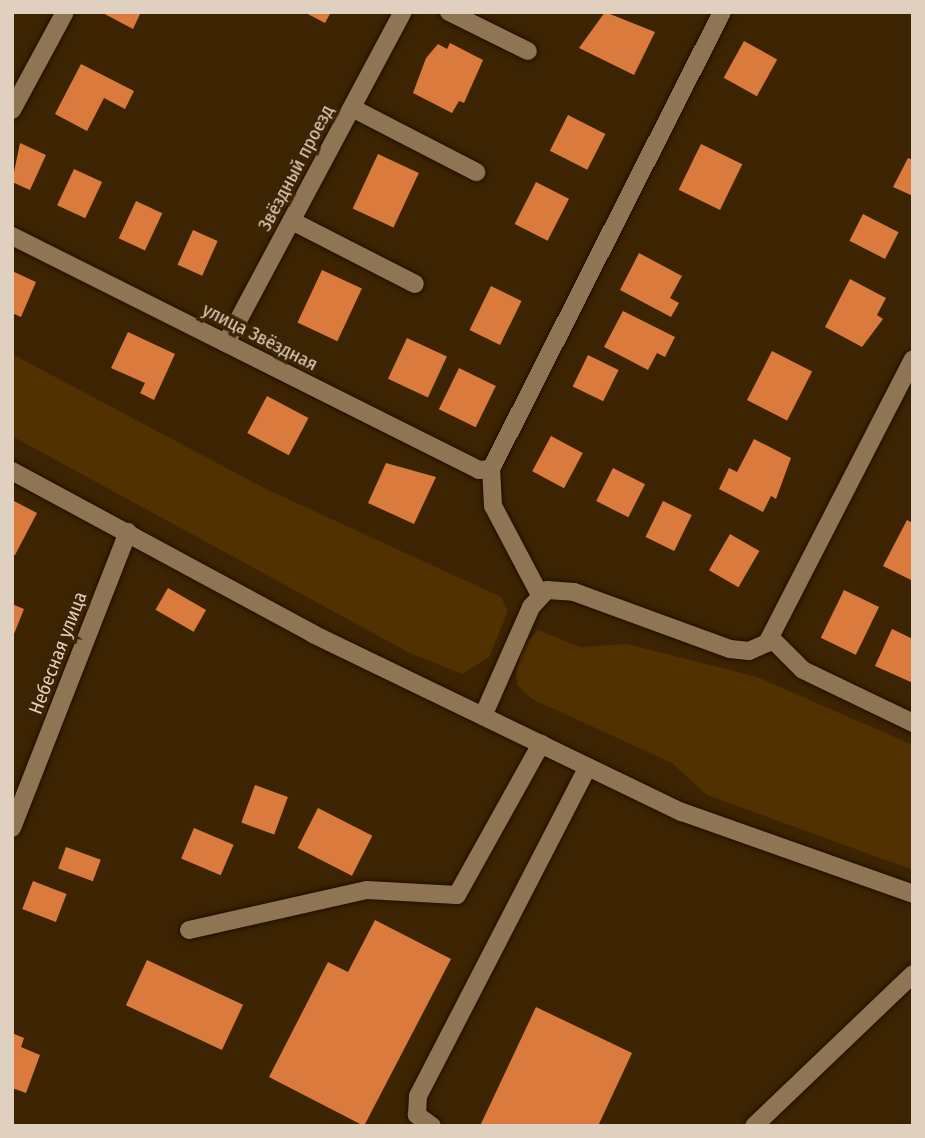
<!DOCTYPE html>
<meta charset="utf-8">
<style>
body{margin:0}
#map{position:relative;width:925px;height:1138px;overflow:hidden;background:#3c2402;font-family:"Fira Sans Condensed",sans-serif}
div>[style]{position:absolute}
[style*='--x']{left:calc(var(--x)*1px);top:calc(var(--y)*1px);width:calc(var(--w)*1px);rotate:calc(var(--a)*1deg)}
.green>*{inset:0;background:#513100}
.building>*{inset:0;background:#da7b3d;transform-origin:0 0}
.roads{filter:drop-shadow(0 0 2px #1f0e00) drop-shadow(0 0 2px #1f0e00)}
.minor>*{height:18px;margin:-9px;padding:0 9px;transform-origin:9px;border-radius:9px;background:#907554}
span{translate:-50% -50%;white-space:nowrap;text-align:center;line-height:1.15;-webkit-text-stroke:7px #3c2402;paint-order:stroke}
.street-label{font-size:19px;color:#e0d0bf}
.frame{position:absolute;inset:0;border:14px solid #e0d0bf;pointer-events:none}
</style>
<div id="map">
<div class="green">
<div style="clip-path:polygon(12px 354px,266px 489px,501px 597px,508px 611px,489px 657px,462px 674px,408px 652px,12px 436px)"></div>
<div style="clip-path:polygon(538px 630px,580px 647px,627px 644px,757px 677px,913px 745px,913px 870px,707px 795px,672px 763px,532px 699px,517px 685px,516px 671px,522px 649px)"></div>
</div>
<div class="building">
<div style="clip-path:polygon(101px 12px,141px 12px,133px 29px)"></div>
<div style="clip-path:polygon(304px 12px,331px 12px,325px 23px)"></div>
<div style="clip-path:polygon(605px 12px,655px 32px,634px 75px,579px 48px)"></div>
<div style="left:744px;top:41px;width:38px;height:42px;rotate:29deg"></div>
<div style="clip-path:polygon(450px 43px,483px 60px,464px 103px,459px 101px,452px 113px,413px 93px,426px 58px,438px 44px,447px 49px)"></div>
<div style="clip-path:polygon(81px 64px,134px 91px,125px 109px,104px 98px,87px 131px,55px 114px)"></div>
<div style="left:568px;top:115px;width:42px;height:40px;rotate:27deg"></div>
<div style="clip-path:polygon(20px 143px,46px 155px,30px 190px,12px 182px)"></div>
<div style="left:701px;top:144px;width:46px;height:51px;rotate:26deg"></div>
<div style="left:378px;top:154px;width:45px;height:60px;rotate:25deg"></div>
<div style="clip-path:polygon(908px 158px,913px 160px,913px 196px,893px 187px)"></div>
<div style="left:74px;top:169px;width:31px;height:40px;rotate:25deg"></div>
<div style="left:536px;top:182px;width:37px;height:47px;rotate:27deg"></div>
<div style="left:136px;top:201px;width:29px;height:41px;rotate:25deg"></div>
<div style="left:863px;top:214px;width:40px;height:30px;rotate:27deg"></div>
<div style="left:193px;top:230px;width:27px;height:38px;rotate:24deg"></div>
<div style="clip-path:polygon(639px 253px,682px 276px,670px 298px,679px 303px,671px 317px,620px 290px)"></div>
<div style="left:322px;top:270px;width:44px;height:58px;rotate:25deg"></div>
<div style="clip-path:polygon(12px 271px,36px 282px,21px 317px,12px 313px)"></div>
<div style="clip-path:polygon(850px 279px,886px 298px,877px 315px,883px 319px,862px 347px,825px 327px)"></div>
<div style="left:491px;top:286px;width:34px;height:49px;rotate:26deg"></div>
<div style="clip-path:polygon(623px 311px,675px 337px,665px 357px,657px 353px,648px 370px,604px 347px)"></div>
<div style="clip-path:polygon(128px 332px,175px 354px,154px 400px,140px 393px,145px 383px,111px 368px)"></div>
<div style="left:407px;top:338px;width:44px;height:45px;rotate:25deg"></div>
<div style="left:772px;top:351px;width:45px;height:55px;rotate:27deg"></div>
<div style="left:588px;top:355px;width:34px;height:35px;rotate:26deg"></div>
<div style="left:459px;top:368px;width:41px;height:46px;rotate:26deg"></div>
<div style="left:267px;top:396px;width:47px;height:42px;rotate:28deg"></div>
<div style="left:551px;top:436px;width:36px;height:40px;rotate:28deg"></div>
<div style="clip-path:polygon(754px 439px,791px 458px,776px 499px,771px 496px,763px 512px,719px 489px,729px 468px,737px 472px)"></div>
<div style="clip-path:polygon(386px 463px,436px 477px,414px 524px,368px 503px)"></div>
<div style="left:613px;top:468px;width:36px;height:37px;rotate:27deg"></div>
<div style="clip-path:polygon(12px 500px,37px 513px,15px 555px,12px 554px)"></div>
<div style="left:663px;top:501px;width:32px;height:40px;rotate:26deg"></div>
<div style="clip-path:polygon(907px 520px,913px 523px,913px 581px,883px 566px)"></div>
<div style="left:730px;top:534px;width:34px;height:42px;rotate:30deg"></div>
<div style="left:168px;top:588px;width:44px;height:25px;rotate:30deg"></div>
<div style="left:844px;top:590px;width:39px;height:53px;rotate:26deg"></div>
<div style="clip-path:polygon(12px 604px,24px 609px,12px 639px)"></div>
<div style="clip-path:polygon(892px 629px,913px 639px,913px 683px,875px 666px)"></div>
<div style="left:255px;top:785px;width:35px;height:40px;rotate:20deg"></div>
<div style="left:318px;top:808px;width:61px;height:45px;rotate:27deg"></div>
<div style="left:194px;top:828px;width:43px;height:33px;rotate:23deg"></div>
<div style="left:66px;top:847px;width:37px;height:23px;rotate:20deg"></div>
<div style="left:33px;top:881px;width:36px;height:30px;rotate:21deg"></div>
<div style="clip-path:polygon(375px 920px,451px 959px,364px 1126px,269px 1077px,328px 962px,348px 972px)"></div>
<div style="left:147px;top:960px;width:106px;height:50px;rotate:25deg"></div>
<div style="clip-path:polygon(536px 1007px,632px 1053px,598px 1126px,480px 1126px)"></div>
<div style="clip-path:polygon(12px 1033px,24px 1038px,21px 1047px,40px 1055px,26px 1093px,12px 1088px)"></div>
</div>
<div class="roads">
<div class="minor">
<div style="--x:449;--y:12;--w:88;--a:26.3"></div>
<div style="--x:352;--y:108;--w:140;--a:27.3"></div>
<div style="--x:12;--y:110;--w:111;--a:-61.6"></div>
<div style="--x:292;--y:221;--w:138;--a:27.1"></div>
<div style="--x:12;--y:236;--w:522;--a:26.61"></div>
<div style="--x:479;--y:470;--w:12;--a:-5"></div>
<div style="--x:226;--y:343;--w:375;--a:-61.9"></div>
<div style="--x:12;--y:471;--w:342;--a:28.4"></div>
<div style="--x:313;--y:634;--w:410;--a:25.8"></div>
<div style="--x:682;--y:812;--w:245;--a:19.5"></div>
<div style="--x:540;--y:595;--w:101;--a:-117.8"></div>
<div style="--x:493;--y:506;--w:37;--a:-93"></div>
<div style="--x:491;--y:469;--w:512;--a:-63.18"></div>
<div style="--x:771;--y:638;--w:45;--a:45"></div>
<div style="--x:803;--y:670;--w:122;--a:25.7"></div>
<div style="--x:483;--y:716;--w:119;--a:-66.2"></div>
<div style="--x:531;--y:607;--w:23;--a:-47"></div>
<div style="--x:547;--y:590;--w:27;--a:4"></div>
<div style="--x:574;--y:592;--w:166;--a:20.1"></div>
<div style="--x:730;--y:649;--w:19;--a:6"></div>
<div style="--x:749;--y:651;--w:20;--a:-24"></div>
<div style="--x:767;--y:643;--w:319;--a:-62.8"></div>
<div style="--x:12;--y:828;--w:318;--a:-68.6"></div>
<div style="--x:189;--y:930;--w:182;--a:-12.7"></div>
<div style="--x:367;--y:890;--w:90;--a:3.2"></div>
<div style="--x:457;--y:895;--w:173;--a:-60.9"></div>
<div style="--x:432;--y:1126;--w:19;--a:-144"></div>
<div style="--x:417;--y:1115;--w:19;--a:-87"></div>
<div style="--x:418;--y:1096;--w:370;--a:-62.7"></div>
<div style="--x:754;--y:1126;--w:220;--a:-43.7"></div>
</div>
</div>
<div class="street-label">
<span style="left:296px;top:168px;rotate:-62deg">Звёздный проезд</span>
<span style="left:260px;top:337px;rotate:27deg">улица Звёздная</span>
<span style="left:58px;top:653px;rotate:-69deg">Небесная улица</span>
</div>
<div class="frame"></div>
</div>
